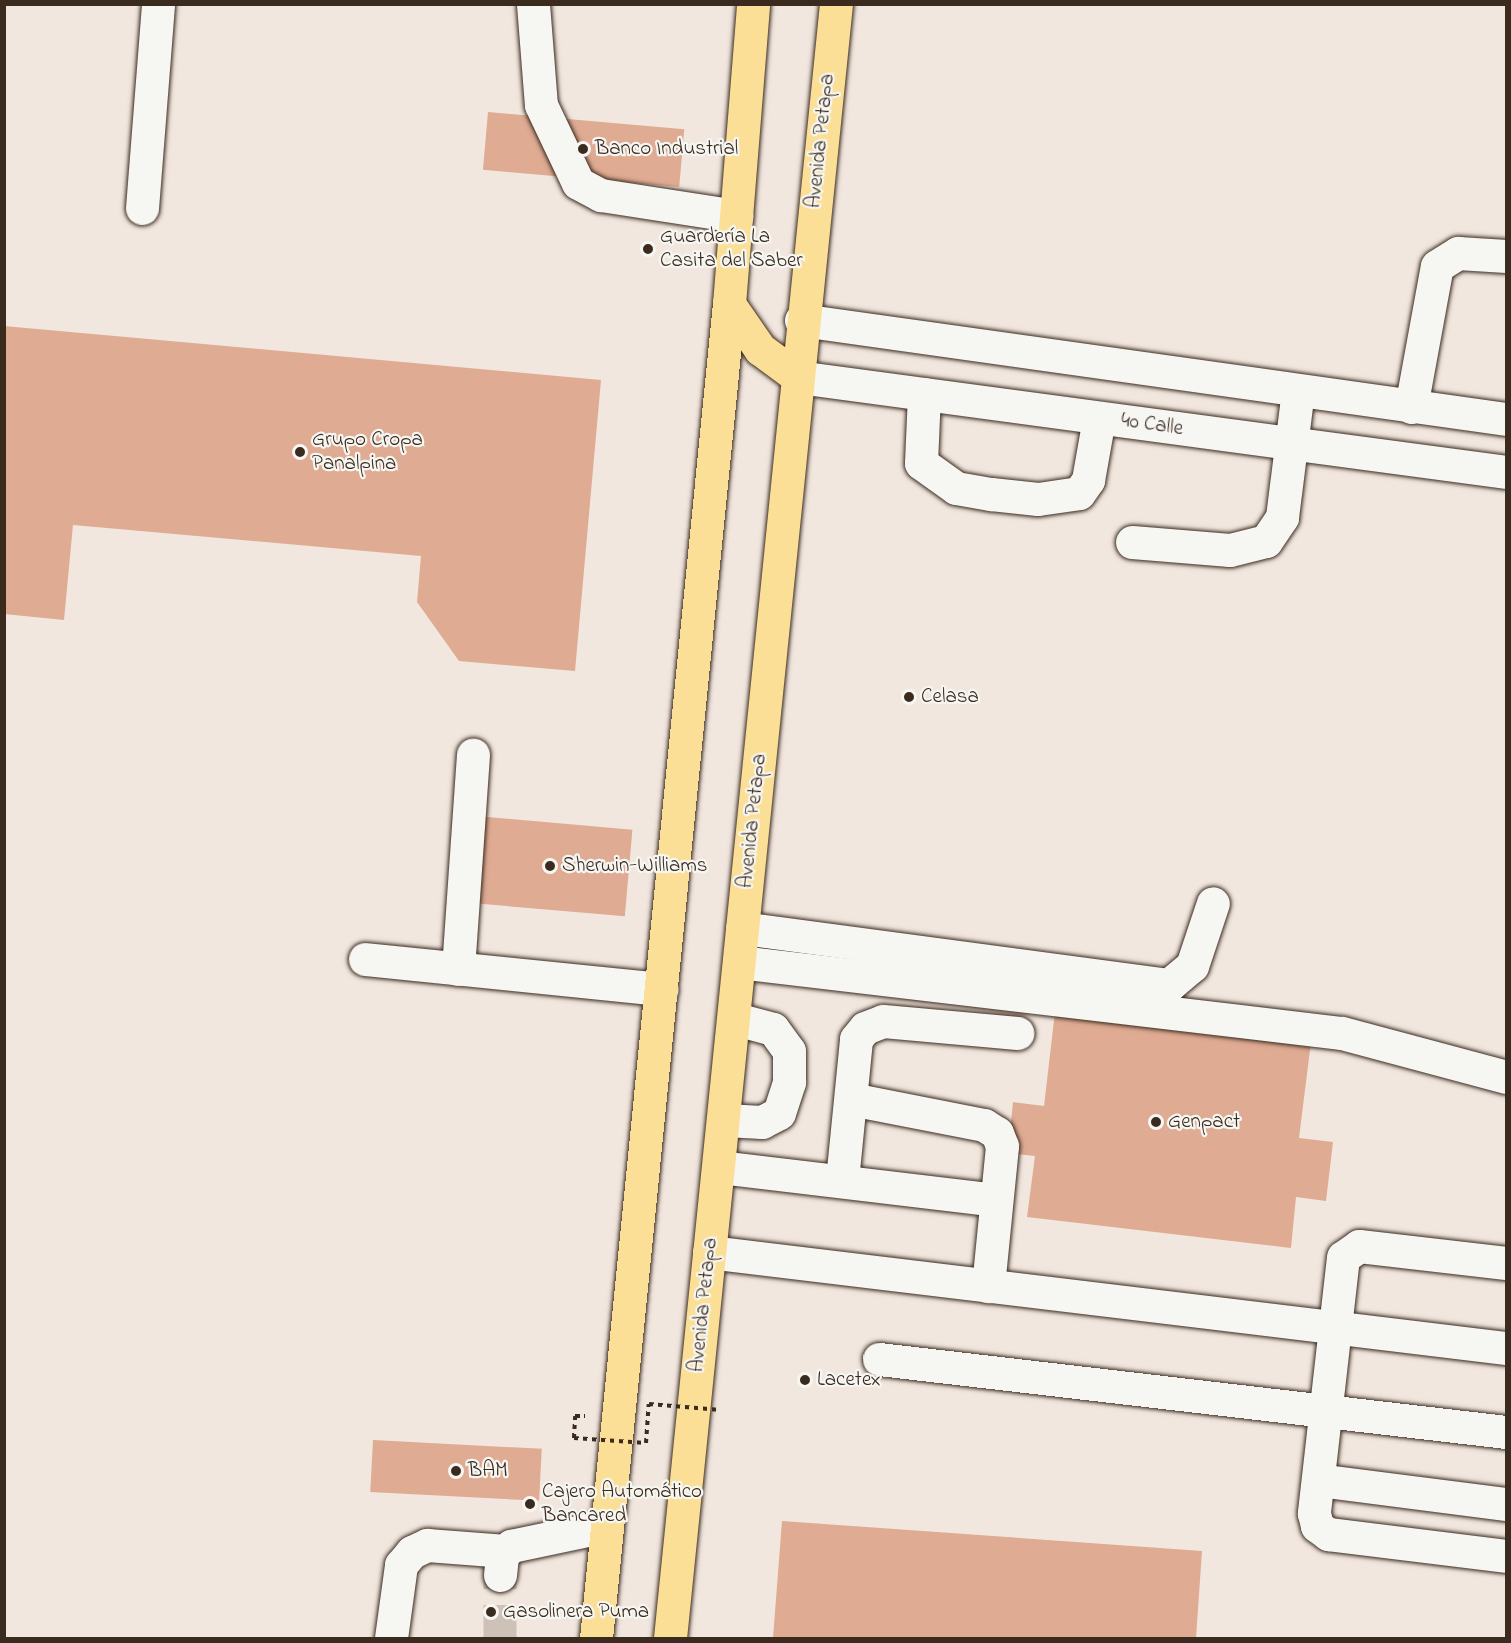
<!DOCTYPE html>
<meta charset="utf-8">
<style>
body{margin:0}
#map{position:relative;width:1511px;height:1643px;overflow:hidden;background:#f1e7df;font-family:"Indie Flower",sans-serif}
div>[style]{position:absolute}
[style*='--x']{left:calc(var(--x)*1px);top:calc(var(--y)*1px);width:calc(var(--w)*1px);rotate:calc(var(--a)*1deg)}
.building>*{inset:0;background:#dfab93;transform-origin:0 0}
.minor-tunnel>*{height:33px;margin-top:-16.5px;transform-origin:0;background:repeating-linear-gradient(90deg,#cdc1b8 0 33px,transparent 0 49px)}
.path>*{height:4px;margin-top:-2px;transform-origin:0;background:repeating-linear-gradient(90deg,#3b2a1e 0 4.5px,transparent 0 9px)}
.roads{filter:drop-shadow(0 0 2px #3b2a1e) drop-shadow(0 0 2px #3b2a1e)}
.minor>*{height:33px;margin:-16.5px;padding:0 16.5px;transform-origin:16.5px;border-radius:16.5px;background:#f6f6f2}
.major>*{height:33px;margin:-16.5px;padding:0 16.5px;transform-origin:16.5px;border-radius:16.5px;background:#fbdf96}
.path-bridge>*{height:4px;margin-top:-2px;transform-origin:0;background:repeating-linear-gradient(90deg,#3b2a1e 0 4.5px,transparent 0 9px)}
.dots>*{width:16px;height:16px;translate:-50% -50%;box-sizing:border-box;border:3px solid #f6f6f2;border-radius:50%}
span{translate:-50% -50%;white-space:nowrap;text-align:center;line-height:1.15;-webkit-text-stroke:4.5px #f6f6f2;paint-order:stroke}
.street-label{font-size:21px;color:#3b2a1e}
.poi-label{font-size:21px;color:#3b2a1e}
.left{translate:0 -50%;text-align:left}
.frame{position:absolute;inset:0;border:6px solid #3b2a1e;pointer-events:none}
</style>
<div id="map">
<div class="building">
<div style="left:488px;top:112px;width:197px;height:58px;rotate:5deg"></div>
<div style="clip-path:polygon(4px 326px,601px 380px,575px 671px,459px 661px,417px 602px,421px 556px,73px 525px,64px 620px,4px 614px)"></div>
<div style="left:476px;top:816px;width:157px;height:87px;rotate:5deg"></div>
<div style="clip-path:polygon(1055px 1012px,1311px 1042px,1299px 1138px,1333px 1142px,1326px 1201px,1296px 1197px,1291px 1248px,1027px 1217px,1035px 1156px,1008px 1153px,1013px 1102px,1044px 1106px)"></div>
<div style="left:373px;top:1440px;width:169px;height:52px;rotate:3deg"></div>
<div style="clip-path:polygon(782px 1521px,1202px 1551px,1196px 1638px,773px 1638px)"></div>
</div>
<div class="minor-tunnel">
<div style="--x:500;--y:1638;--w:63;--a:-90"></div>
</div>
<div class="path">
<div style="--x:574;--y:1438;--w:22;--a:-87"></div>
<div style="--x:575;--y:1416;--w:10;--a:0"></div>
</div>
<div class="roads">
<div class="minor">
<div style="--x:533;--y:4;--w:101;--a:85.5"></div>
<div style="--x:541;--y:105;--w:86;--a:64.6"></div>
<div style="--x:578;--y:183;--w:26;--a:28"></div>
<div style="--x:601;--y:195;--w:137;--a:8.8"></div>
<div style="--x:142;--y:208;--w:205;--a:-85.5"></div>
<div style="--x:801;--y:320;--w:712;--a:7.99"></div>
<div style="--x:798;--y:377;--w:714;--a:7.64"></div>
<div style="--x:924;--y:394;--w:69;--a:92.5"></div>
<div style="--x:921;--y:463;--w:43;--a:35.5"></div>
<div style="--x:956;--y:488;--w:36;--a:10"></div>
<div style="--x:991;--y:494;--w:47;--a:6.1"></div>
<div style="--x:1038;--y:499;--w:41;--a:-8.3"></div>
<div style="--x:1079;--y:493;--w:16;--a:-55"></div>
<div style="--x:1088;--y:480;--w:63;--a:-79.9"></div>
<div style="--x:1411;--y:407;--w:143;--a:-79.6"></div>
<div style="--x:1437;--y:266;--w:25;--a:-32"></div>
<div style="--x:1458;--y:253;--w:48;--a:3.6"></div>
<div style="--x:1132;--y:542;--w:98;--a:4.7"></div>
<div style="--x:1230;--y:550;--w:37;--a:-14"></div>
<div style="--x:1266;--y:541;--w:29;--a:-56"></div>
<div style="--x:1282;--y:517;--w:127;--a:-82.8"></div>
<div style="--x:742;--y:928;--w:431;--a:7.6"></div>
<div style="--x:1169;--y:985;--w:30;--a:-40"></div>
<div style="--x:1192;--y:966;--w:66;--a:-71.6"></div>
<div style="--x:365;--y:959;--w:298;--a:5.8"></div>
<div style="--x:739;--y:962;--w:607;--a:6.72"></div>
<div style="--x:1342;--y:1033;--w:170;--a:15"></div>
<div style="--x:458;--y:969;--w:215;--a:-86"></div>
<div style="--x:851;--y:1099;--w:136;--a:11.1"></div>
<div style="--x:984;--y:1125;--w:15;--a:32"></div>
<div style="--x:997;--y:1133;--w:14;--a:69"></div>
<div style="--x:1002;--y:1146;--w:141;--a:95.7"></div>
<div style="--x:725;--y:1120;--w:37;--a:3"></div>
<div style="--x:762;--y:1122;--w:19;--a:-28"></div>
<div style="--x:779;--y:1113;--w:33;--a:-72"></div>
<div style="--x:789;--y:1082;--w:31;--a:-90"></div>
<div style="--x:789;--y:1051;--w:27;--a:-126"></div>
<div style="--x:773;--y:1029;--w:39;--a:-165"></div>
<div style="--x:720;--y:1167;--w:278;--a:6.8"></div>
<div style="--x:842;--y:1180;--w:142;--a:-84.3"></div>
<div style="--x:856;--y:1039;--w:14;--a:-51"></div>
<div style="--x:865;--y:1028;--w:19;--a:-21"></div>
<div style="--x:883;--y:1021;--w:135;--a:5.1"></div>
<div style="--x:709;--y:1252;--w:803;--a:6.87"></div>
<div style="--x:1506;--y:1263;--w:148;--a:-173.4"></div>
<div style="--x:1359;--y:1246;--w:19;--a:145"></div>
<div style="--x:1343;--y:1257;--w:258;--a:96.5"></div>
<div style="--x:1314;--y:1513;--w:13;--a:77"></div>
<div style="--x:1317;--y:1526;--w:14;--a:36"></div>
<div style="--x:1328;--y:1534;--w:179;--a:7"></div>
<div style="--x:879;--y:1359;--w:631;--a:6.64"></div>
<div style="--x:1318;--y:1480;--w:190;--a:7.3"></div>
<div style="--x:500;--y:1575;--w:20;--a:-84"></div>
<div style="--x:502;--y:1555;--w:13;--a:-45"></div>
<div style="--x:511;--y:1546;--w:98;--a:-11.8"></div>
<div style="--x:391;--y:1638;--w:74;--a:-82.2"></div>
<div style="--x:401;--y:1565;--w:17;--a:-50"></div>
<div style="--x:412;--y:1552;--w:17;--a:-25"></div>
<div style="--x:427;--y:1545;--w:79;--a:4.3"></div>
</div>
<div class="major">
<div style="--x:729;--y:304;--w:55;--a:55.4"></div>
<div style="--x:760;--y:349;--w:47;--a:36.4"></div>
<div style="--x:596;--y:1638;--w:1341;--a:-84.31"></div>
<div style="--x:729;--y:304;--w:301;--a:-85.4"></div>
<div style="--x:670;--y:1638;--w:1642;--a:-84.2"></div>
</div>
</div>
<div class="path-bridge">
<div style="--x:574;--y:1438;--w:72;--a:4"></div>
<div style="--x:646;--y:1443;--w:39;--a:-86"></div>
<div style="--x:649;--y:1404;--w:72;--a:4.8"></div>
</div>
<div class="dots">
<div style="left:583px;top:149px;background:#3b2a1e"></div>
<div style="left:648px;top:249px;background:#3b2a1e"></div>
<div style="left:300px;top:452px;background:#3b2a1e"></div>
<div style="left:909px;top:697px;background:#3b2a1e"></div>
<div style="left:550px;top:866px;background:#3b2a1e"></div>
<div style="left:1156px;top:1122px;background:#3b2a1e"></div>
<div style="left:805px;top:1380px;background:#3b2a1e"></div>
<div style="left:456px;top:1471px;background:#3b2a1e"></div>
<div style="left:530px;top:1504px;background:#3b2a1e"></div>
<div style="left:491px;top:1612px;background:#3b2a1e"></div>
</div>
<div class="street-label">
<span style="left:821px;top:141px;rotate:-84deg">Avenida Petapa</span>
<span style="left:1152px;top:425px;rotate:8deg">40 Calle</span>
<span style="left:753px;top:821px;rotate:-84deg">Avenida Petapa</span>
<span style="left:704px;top:1305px;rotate:-84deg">Avenida Petapa</span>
</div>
<div class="poi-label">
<span class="left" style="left:595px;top:149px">Banco Industrial</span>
<span class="left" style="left:660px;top:249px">Guardería La<br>Casita del Saber</span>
<span class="left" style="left:312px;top:452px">Grupo Cropa<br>Panalpina</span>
<span class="left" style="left:921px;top:697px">Celasa</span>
<span class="left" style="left:562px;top:866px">Sherwin-Williams</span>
<span class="left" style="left:1168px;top:1122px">Genpact</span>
<span class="left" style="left:817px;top:1380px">Lacetex</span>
<span class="left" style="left:468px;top:1471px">BAM</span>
<span class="left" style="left:542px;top:1504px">Cajero Automático<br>Bancared</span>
<span class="left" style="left:503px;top:1612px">Gasolinera Puma</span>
</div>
<div class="frame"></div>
</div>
